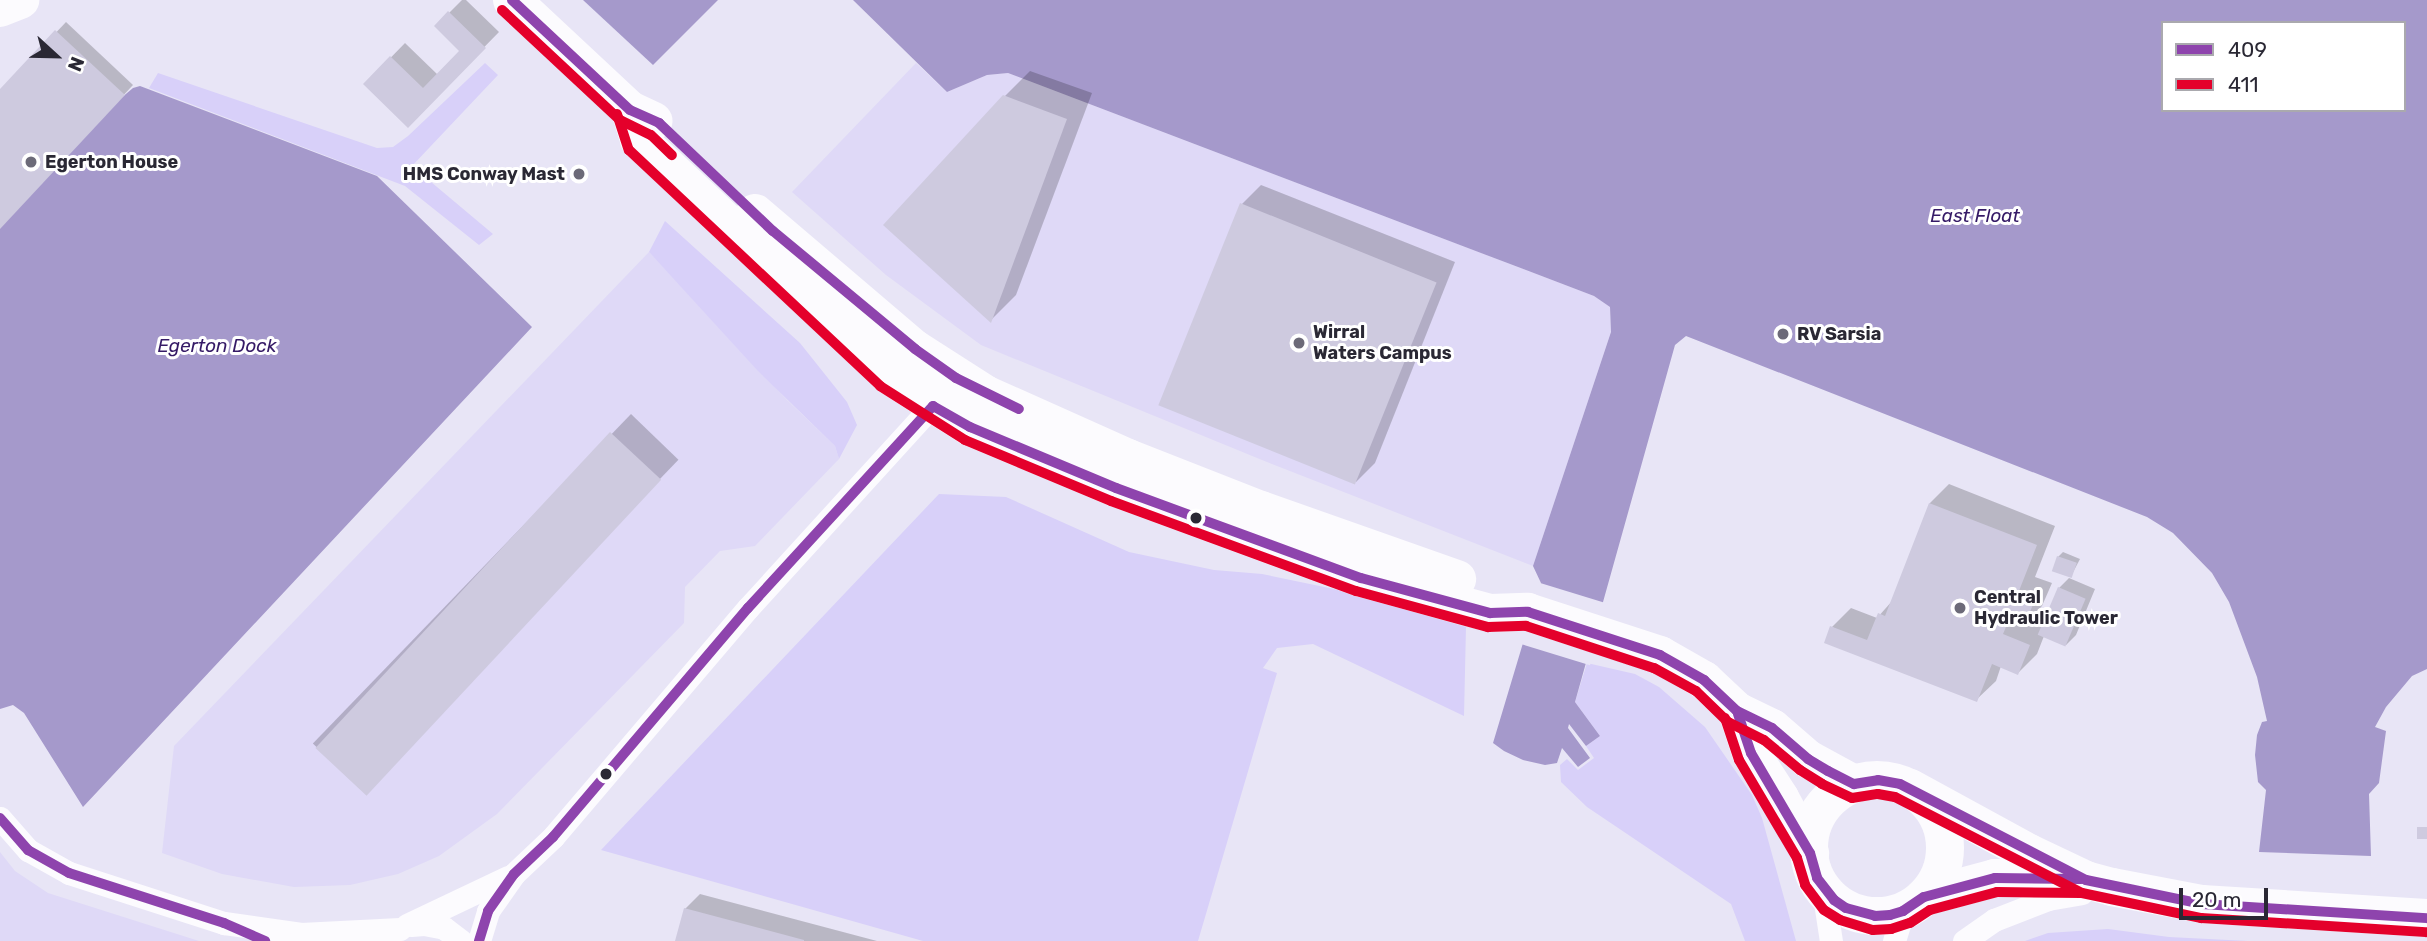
<!DOCTYPE html>
<style>
body{margin:0}
#map{position:relative;width:2427px;height:941px;overflow:hidden;background:#e8e5f6;font-family:Rubik,sans-serif}
div>[style]{position:absolute}
[style*='--x']{left:calc(var(--x)*1px);top:calc(var(--y)*1px);width:calc(var(--w)*1px);rotate:calc(var(--a)*1deg)}
.built>*{inset:0;background:#dfd9f7}
.green>*{inset:0;background:#d8d0f9}
.water>*{inset:0;background:#a599cb}
.pier>*{inset:0;background:#e8e5f6;transform-origin:0 0}
.shadow>*{inset:0;background:#0003;transform-origin:0 0}
.building>*{inset:0;background:#cecadf;transform-origin:0 0}
.street>*{height:23px;margin:-11.5px;padding:0 11.5px;transform-origin:11.5px;border-radius:11.5px;background:#fcfbfe}
.highway>*{height:38px;margin:-19px;padding:0 19px;transform-origin:19px;border-radius:19px;background:#fcfbfe}
.highway>.ring{margin:-19px;padding:0;box-sizing:content-box;background:none;border:38px solid #fcfbfe;border-radius:50%}
.bus-1>*{height:10px;margin:-5px;padding:0 5px;transform-origin:5px;border-radius:5px;background:#8e44ad}
.bus-2>*{height:10px;margin:-5px;padding:0 5px;transform-origin:5px;border-radius:5px;background:#e4002b}
.dots>*{width:19px;height:19px;translate:-50% -50%;box-sizing:border-box;border:4px solid #fff;border-radius:50%}
span{translate:-50% -50%;white-space:nowrap;text-align:center;line-height:1.15;-webkit-text-stroke:6px #fff;paint-order:stroke}
.poi-label{font-size:18px;color:#2a2834;font-weight:700}
.left{translate:0 -50%;text-align:left}
.right{translate:-100% -50%;text-align:right}
.water-label{font-size:19px;color:#351a66;font-style:italic}
.legend{position:absolute;left:2161px;top:21px;width:245px;height:91px;box-sizing:border-box;background:#fff;border:2px solid #aaa9ae;margin:0;padding:9px 12px;list-style:none;font-size:21px;color:#2a2834}
.legend li{display:flex;align-items:center;gap:14px;height:35px}
.legend b{width:35px;border:2px solid #aaa9ae}
.north{position:absolute;left:21px;top:21px;width:70px;height:70px;-webkit-text-stroke:5px #fff;paint-order:stroke;rotate:112deg;font-size:19px;font-weight:700;line-height:28px;text-align:center;color:#2a2834}
.north::after{content:'';display:block;margin:auto;width:24px;height:32px;background:#2a2834;clip-path:polygon(50% 0,100% 100%,50% 72%,0 100%)}
.scale{position:absolute;left:2179px;top:888px;width:89px;height:32px;box-sizing:border-box;border:4px solid #2a2834;border-top:0;padding-left:9px;font-size:21px;line-height:24px;white-space:nowrap;color:#2a2834;-webkit-text-stroke:5px #fff;paint-order:stroke}
</style>
<div id="map">
<div class="built">
<div style="clip-path:polygon(916px 63px,947px 92px,987px 75px,1008px 73px,1594px 296px,1610px 307px,1611px 332px,1533px 566px,1262px 460px,981px 345px,886px 275px,792px 192px)"></div>
<div style="clip-path:polygon(649px 252px,787px 400px,835px 446px,839px 459px,755px 546px,720px 551px,685px 587px,684px 623px,497px 814px,439px 856px,398px 874px,350px 885px,294px 887px,222px 874px,162px 853px,174px 746px)"></div>
<div style="clip-path:polygon(0 852px,15px 871px,48px 893px,199px 941px,0 941px)"></div>
</div>
<div class="green">
<div style="clip-path:polygon(485px 63px,498px 75px,412px 166px,493px 234px,479px 245px,405px 186px,149px 88px,158px 73px,377px 148px,393px 147px,408px 136px)"></div>
<div style="clip-path:polygon(665px 221px,800px 343px,847px 402px,857px 425px,839px 459px,835px 446px,758px 371px,649px 252px)"></div>
<div style="clip-path:polygon(939px 494px,1006px 497px,1129px 552px,1214px 570px,1262px 574px,1334px 589px,1466px 627px,1464px 716px,1313px 644px,1277px 648px,1263px 668px,1277px 673px,1198px 941px,923px 941px,601px 850px)"></div>
<div style="clip-path:polygon(1587px 663px,1635px 674px,1659px 687px,1705px 727px,1752px 795px,1762px 818px,1796px 941px,1745px 941px,1731px 904px,1587px 807px,1561px 782px,1560px 765px,1567px 759px,1578px 770px,1594px 758px,1586px 746px,1600px 736px,1575px 702px)"></div>
<div style="clip-path:polygon(2108px 929px,2169px 937px,2248px 941px,2025px 941px,2048px 933px)"></div>
</div>
<div class="water">
<div style="clip-path:polygon(583px 0,718px 0,653px 65px)"></div>
<div style="clip-path:polygon(evenodd,853px 0,2427px 0,2427px 669px,2412px 676px,2386px 707px,2375px 727px,2386px 731px,2379px 783px,2369px 794px,2371px 856px,2259px 852px,2266px 790px,2258px 782px,2255px 755px,2257px 735px,2262px 722px,2267px 721px,2257px 677px,2229px 602px,2212px 573px,2173px 533px,2147px 517px,1686px 336px,1675px 345px,1575px 702px,1600px 736px,1586px 746px,1569px 724px,1568px 728px,1590px 758px,1578px 767px,1562px 748px,1557px 763px,1545px 765px,1523px 760px,1504px 751px,1493px 743px,1541px 583px,1533px 566px,1611px 332px,1610px 307px,1594px 296px,1008px 73px,987px 75px,947px 92px,853px 0,2163px 23px,2404px 23px,2404px 110px,2163px 110px,2163px 23px)"></div>
<div style="clip-path:polygon(140px 86px,377px 176px,532px 327px,83px 807px,24px 713px,13px 705px,0 709px,0 227px,120px 99px,133px 88px)"></div>
</div>
<div class="pier">
<div style="left:1537px;top:582px;width:75px;height:64px;rotate:17deg"></div>
</div>
<div class="shadow">
<div style="clip-path:polygon(462px 0,466px 0,499px 32px,408px 125px,365px 84px,405px 43px,438px 75px,462px 51px,436px 26px)"></div>
<div style="clip-path:polygon(66px 22px,133px 85px,0 228px,0 92px)"></div>
<div style="clip-path:polygon(1030px 71px,1092px 93px,1016px 295px,991px 320px,1004px 97px)"></div>
<div style="clip-path:polygon(1261px 185px,1455px 262px,1375px 463px,1356px 482px,1242px 204px)"></div>
<div style="left:631px;top:414px;width:66px;height:458px;rotate:44deg"></div>
<div style="clip-path:polygon(1949px 484px,2055px 526px,2035px 577px,2052px 583px,2042px 606px,2030px 619px,2044px 624px,2059px 588px,2069px 578px,2095px 589px,2076px 635px,2066px 645px,2044px 636px,2037px 654px,2018px 673px,2001px 666px,1996px 681px,1976px 700px,1832px 627px,1851px 608px,1877px 618px,1893px 600px,1930px 503px)"></div>
<div style="clip-path:polygon(2063px 552px,2080px 559px,2071px 576px,2058px 557px)"></div>
<div style="clip-path:polygon(700px 894px,877px 941px,677px 941px,685px 909px)"></div>
</div>
<div class="building">
<div style="clip-path:polygon(448px 11px,486px 48px,408px 128px,363px 84px,390px 56px,423px 88px,459px 51px,434px 26px)"></div>
<div style="clip-path:polygon(55px 30px,125px 95px,0 229px,0 89px)"></div>
<div style="clip-path:polygon(1003px 95px,1067px 119px,991px 323px,883px 225px)"></div>
<div style="left:1240px;top:203px;width:212px;height:218px;rotate:22deg"></div>
<div style="left:610px;top:432px;width:70px;height:432px;rotate:43deg"></div>
<div style="clip-path:polygon(1929px 503px,2037px 545px,2017px 596px,2034px 602px,2024px 627px,2008px 622px,2003px 634px,2030px 645px,2018px 675px,1992px 664px,1977px 702px,1824px 643px,1830px 626px,1867px 640px,1878px 613px,1885px 616px)"></div>
<div style="left:2057px;top:556px;width:21px;height:16px;rotate:19deg"></div>
<div style="left:2058px;top:587px;width:30px;height:52px;rotate:23deg"></div>
<div style="left:2417px;top:827px;width:10px;height:12px"></div>
<div style="clip-path:polygon(684px 908px,804px 940px,804px 941px,675px 941px)"></div>
</div>
<div class="street">
<div style="--x:0;--y:818;--w:43;--a:48.8"></div>
<div style="--x:28;--y:850;--w:47;--a:29.3"></div>
<div style="--x:69;--y:873;--w:163;--a:17.9"></div>
<div style="--x:224;--y:923;--w:78;--a:8.1"></div>
<div style="--x:301;--y:934;--w:99;--a:-2.9"></div>
<div style="--x:1823;--y:889;--w:53;--a:81.3"></div>
<div style="--x:407;--y:925;--w:112;--a:-25.4"></div>
<div style="--x:411;--y:925;--w:13;--a:-4"></div>
<div style="--x:424;--y:924;--w:20;--a:11"></div>
<div style="--x:444;--y:928;--w:21;--a:37"></div>
<div style="--x:479;--y:941;--w:31;--a:-73"></div>
<div style="--x:488;--y:911;--w:45;--a:-54.9"></div>
<div style="--x:514;--y:874;--w:54;--a:-43.5"></div>
<div style="--x:553;--y:837;--w:301;--a:-49.6"></div>
<div style="--x:748;--y:608;--w:287;--a:-47.7"></div>
<div style="--x:1894;--y:941;--w:31;--a:-73"></div>
<div style="--x:1964;--y:941;--w:37;--a:-35"></div>
<div style="--x:1994;--y:920;--w:58;--a:-21.3"></div>
<div style="--x:2048;--y:899;--w:34;--a:-10"></div>
</div>
<div class="highway">
<div style="--x:512;--y:0;--w:161;--a:43"></div>
<div style="--x:630;--y:110;--w:26;--a:25"></div>
<div style="--x:0;--y:8;--w:22;--a:-22"></div>
<div style="--x:630;--y:110;--w:31;--a:73"></div>
<div style="--x:639;--y:140;--w:345;--a:43.2"></div>
<div style="--x:890;--y:376;--w:95;--a:32.5"></div>
<div style="--x:970;--y:427;--w:158;--a:22.7"></div>
<div style="--x:1116;--y:488;--w:261;--a:20.2"></div>
<div style="--x:1361;--y:578;--w:134;--a:15.2"></div>
<div style="--x:1490;--y:613;--w:38;--a:-2"></div>
<div style="--x:1528;--y:612;--w:139;--a:18"></div>
<div style="--x:1660;--y:655;--w:51;--a:29.6"></div>
<div style="--x:1704;--y:680;--w:45;--a:43.2"></div>
<div style="--x:1737;--y:711;--w:39;--a:26"></div>
<div style="--x:1772;--y:728;--w:48;--a:40.7"></div>
<div style="--x:1808;--y:759;--w:52;--a:28.5"></div>
<div style="--x:755;--y:213;--w:210;--a:40.4"></div>
<div style="--x:915;--y:349;--w:83;--a:32.7"></div>
<div style="--x:985;--y:394;--w:157;--a:24.1"></div>
<div style="--x:1128;--y:458;--w:143;--a:21.4"></div>
<div style="--x:1261;--y:510;--w:208;--a:19.4"></div>
<div style="--x:1737;--y:711;--w:44;--a:71.6"></div>
<div style="--x:1751;--y:753;--w:54;--a:57.2"></div>
<div style="--x:1780;--y:798;--w:63;--a:61.4"></div>
<div class="ring" style="left:1809px;top:780px;width:98px;height:98px"></div>
<div style="--x:1910;--y:788;--w:136;--a:28.6"></div>
<div style="--x:2029;--y:853;--w:63;--a:25.3"></div>
<div style="--x:2086;--y:880;--w:27;--a:15"></div>
<div style="--x:2112;--y:887;--w:92;--a:10.7"></div>
<div style="--x:2202;--y:904;--w:225;--a:3.6"></div>
<div style="--x:1924;--y:897;--w:73;--a:-15"></div>
<div style="--x:1995;--y:878;--w:75;--a:0.8"></div>
</div>
<div class="bus-1">
<div style="--x:512;--y:0;--w:161;--a:43"></div>
<div style="--x:630;--y:110;--w:32;--a:24"></div>
<div style="--x:659;--y:123;--w:157;--a:43.5"></div>
<div style="--x:773;--y:231;--w:185;--a:39.7"></div>
<div style="--x:915;--y:349;--w:50;--a:35.3"></div>
<div style="--x:956;--y:378;--w:70;--a:26.2"></div>
<div style="--x:1738;--y:714;--w:41;--a:71.6"></div>
<div style="--x:1751;--y:753;--w:116;--a:59.5"></div>
<div style="--x:1810;--y:853;--w:26;--a:74"></div>
<div style="--x:1817;--y:878;--w:28;--a:52"></div>
<div style="--x:1834;--y:900;--w:14;--a:34"></div>
<div style="--x:1846;--y:908;--w:30;--a:15"></div>
<div style="--x:1875;--y:916;--w:15;--a:-4"></div>
<div style="--x:1890;--y:915;--w:14;--a:-17"></div>
<div style="--x:1903;--y:911;--w:25;--a:-34"></div>
<div style="--x:1924;--y:897;--w:73;--a:-15"></div>
<div style="--x:1995;--y:878;--w:86;--a:0.7"></div>
<div style="--x:0;--y:818;--w:43;--a:48.8"></div>
<div style="--x:28;--y:850;--w:47;--a:29.3"></div>
<div style="--x:69;--y:873;--w:163;--a:17.9"></div>
<div style="--x:224;--y:923;--w:45;--a:23.7"></div>
<div style="--x:479;--y:941;--w:31;--a:-73"></div>
<div style="--x:488;--y:911;--w:45;--a:-54.9"></div>
<div style="--x:514;--y:874;--w:54;--a:-43.5"></div>
<div style="--x:553;--y:837;--w:301;--a:-49.6"></div>
<div style="--x:748;--y:608;--w:274;--a:-47.5"></div>
<div style="--x:933;--y:406;--w:43;--a:29.6"></div>
<div style="--x:970;--y:427;--w:158;--a:22.7"></div>
<div style="--x:1116;--y:488;--w:261;--a:20.2"></div>
<div style="--x:1361;--y:578;--w:134;--a:15.2"></div>
<div style="--x:1490;--y:613;--w:38;--a:-2"></div>
<div style="--x:1528;--y:612;--w:139;--a:18"></div>
<div style="--x:1660;--y:655;--w:51;--a:29.6"></div>
<div style="--x:1704;--y:680;--w:45;--a:43.2"></div>
<div style="--x:1737;--y:711;--w:39;--a:26"></div>
<div style="--x:1772;--y:728;--w:48;--a:40.7"></div>
<div style="--x:1808;--y:759;--w:23;--a:31"></div>
<div style="--x:1828;--y:771;--w:29;--a:27"></div>
<div style="--x:1854;--y:784;--w:24;--a:-9"></div>
<div style="--x:1878;--y:780;--w:22;--a:10"></div>
<div style="--x:1900;--y:784;--w:209;--a:27.3"></div>
<div style="--x:2086;--y:880;--w:118;--a:11.7"></div>
<div style="--x:2202;--y:904;--w:225;--a:3.6"></div>
</div>
<div class="bus-2">
<div style="--x:502;--y:10;--w:161;--a:43"></div>
<div style="--x:620;--y:120;--w:34;--a:26"></div>
<div style="--x:651;--y:135;--w:29;--a:44"></div>
<div style="--x:617;--y:114;--w:38;--a:72"></div>
<div style="--x:629;--y:150;--w:345;--a:43.2"></div>
<div style="--x:880;--y:386;--w:101;--a:32.4"></div>
<div style="--x:965;--y:440;--w:158;--a:22.7"></div>
<div style="--x:1111;--y:501;--w:261;--a:20.2"></div>
<div style="--x:1356;--y:591;--w:137;--a:15.3"></div>
<div style="--x:1488;--y:627;--w:38;--a:-2"></div>
<div style="--x:1526;--y:626;--w:135;--a:18.2"></div>
<div style="--x:1654;--y:668;--w:48;--a:28.7"></div>
<div style="--x:1696;--y:691;--w:45;--a:44.1"></div>
<div style="--x:1728;--y:722;--w:40;--a:26.6"></div>
<div style="--x:1764;--y:740;--w:47;--a:39.8"></div>
<div style="--x:1800;--y:770;--w:26;--a:32"></div>
<div style="--x:1822;--y:784;--w:33;--a:25"></div>
<div style="--x:1852;--y:798;--w:26;--a:-9"></div>
<div style="--x:1878;--y:794;--w:17;--a:10"></div>
<div style="--x:1895;--y:797;--w:210;--a:27.2"></div>
<div style="--x:2082;--y:893;--w:122;--a:11.9"></div>
<div style="--x:2201;--y:918;--w:225;--a:3.6"></div>
<div style="--x:1725;--y:718;--w:44;--a:71.6"></div>
<div style="--x:1739;--y:760;--w:114;--a:59.4"></div>
<div style="--x:1797;--y:858;--w:28;--a:73"></div>
<div style="--x:1805;--y:885;--w:31;--a:53"></div>
<div style="--x:1824;--y:910;--w:19;--a:32"></div>
<div style="--x:1840;--y:920;--w:34;--a:17"></div>
<div style="--x:1873;--y:930;--w:18;--a:-3"></div>
<div style="--x:1891;--y:929;--w:20;--a:-18"></div>
<div style="--x:1910;--y:923;--w:24;--a:-33"></div>
<div style="--x:1930;--y:910;--w:69;--a:-15"></div>
<div style="--x:1997;--y:892;--w:84;--a:0.7"></div>
</div>
<div class="dots">
<div style="left:31px;top:162px;background:#6c6a78"></div>
<div style="left:579px;top:174px;background:#6c6a78"></div>
<div style="left:1783px;top:334px;background:#6c6a78"></div>
<div style="left:1299px;top:343px;background:#6c6a78"></div>
<div style="left:1196px;top:518px;background:#2a2834"></div>
<div style="left:1960px;top:608px;background:#6c6a78"></div>
<div style="left:606px;top:774px;background:#2a2834"></div>
</div>
<div class="poi-label">
<span class="left" style="left:45px;top:162px">Egerton House</span>
<span class="right" style="left:565px;top:174px">HMS Conway Mast</span>
<span class="left" style="left:1313px;top:343px">Wirral<br>Waters Campus</span>
<span class="left" style="left:1797px;top:334px">RV Sarsia</span>
<span class="left" style="left:1974px;top:608px">Central<br>Hydraulic Tower</span>
</div>
<div class="water-label">
<span style="left:1975px;top:216px">East Float</span>
<span style="left:217px;top:346px">Egerton Dock</span>
</div>
<ul class="legend">
<li><b style="height:9px;background:#8e44ad"></b>409</li>
<li><b style="height:9px;background:#e4002b"></b>411</li>
</ul>
<div class="north">N</div>
<div class="scale">20 m</div>
</div>
